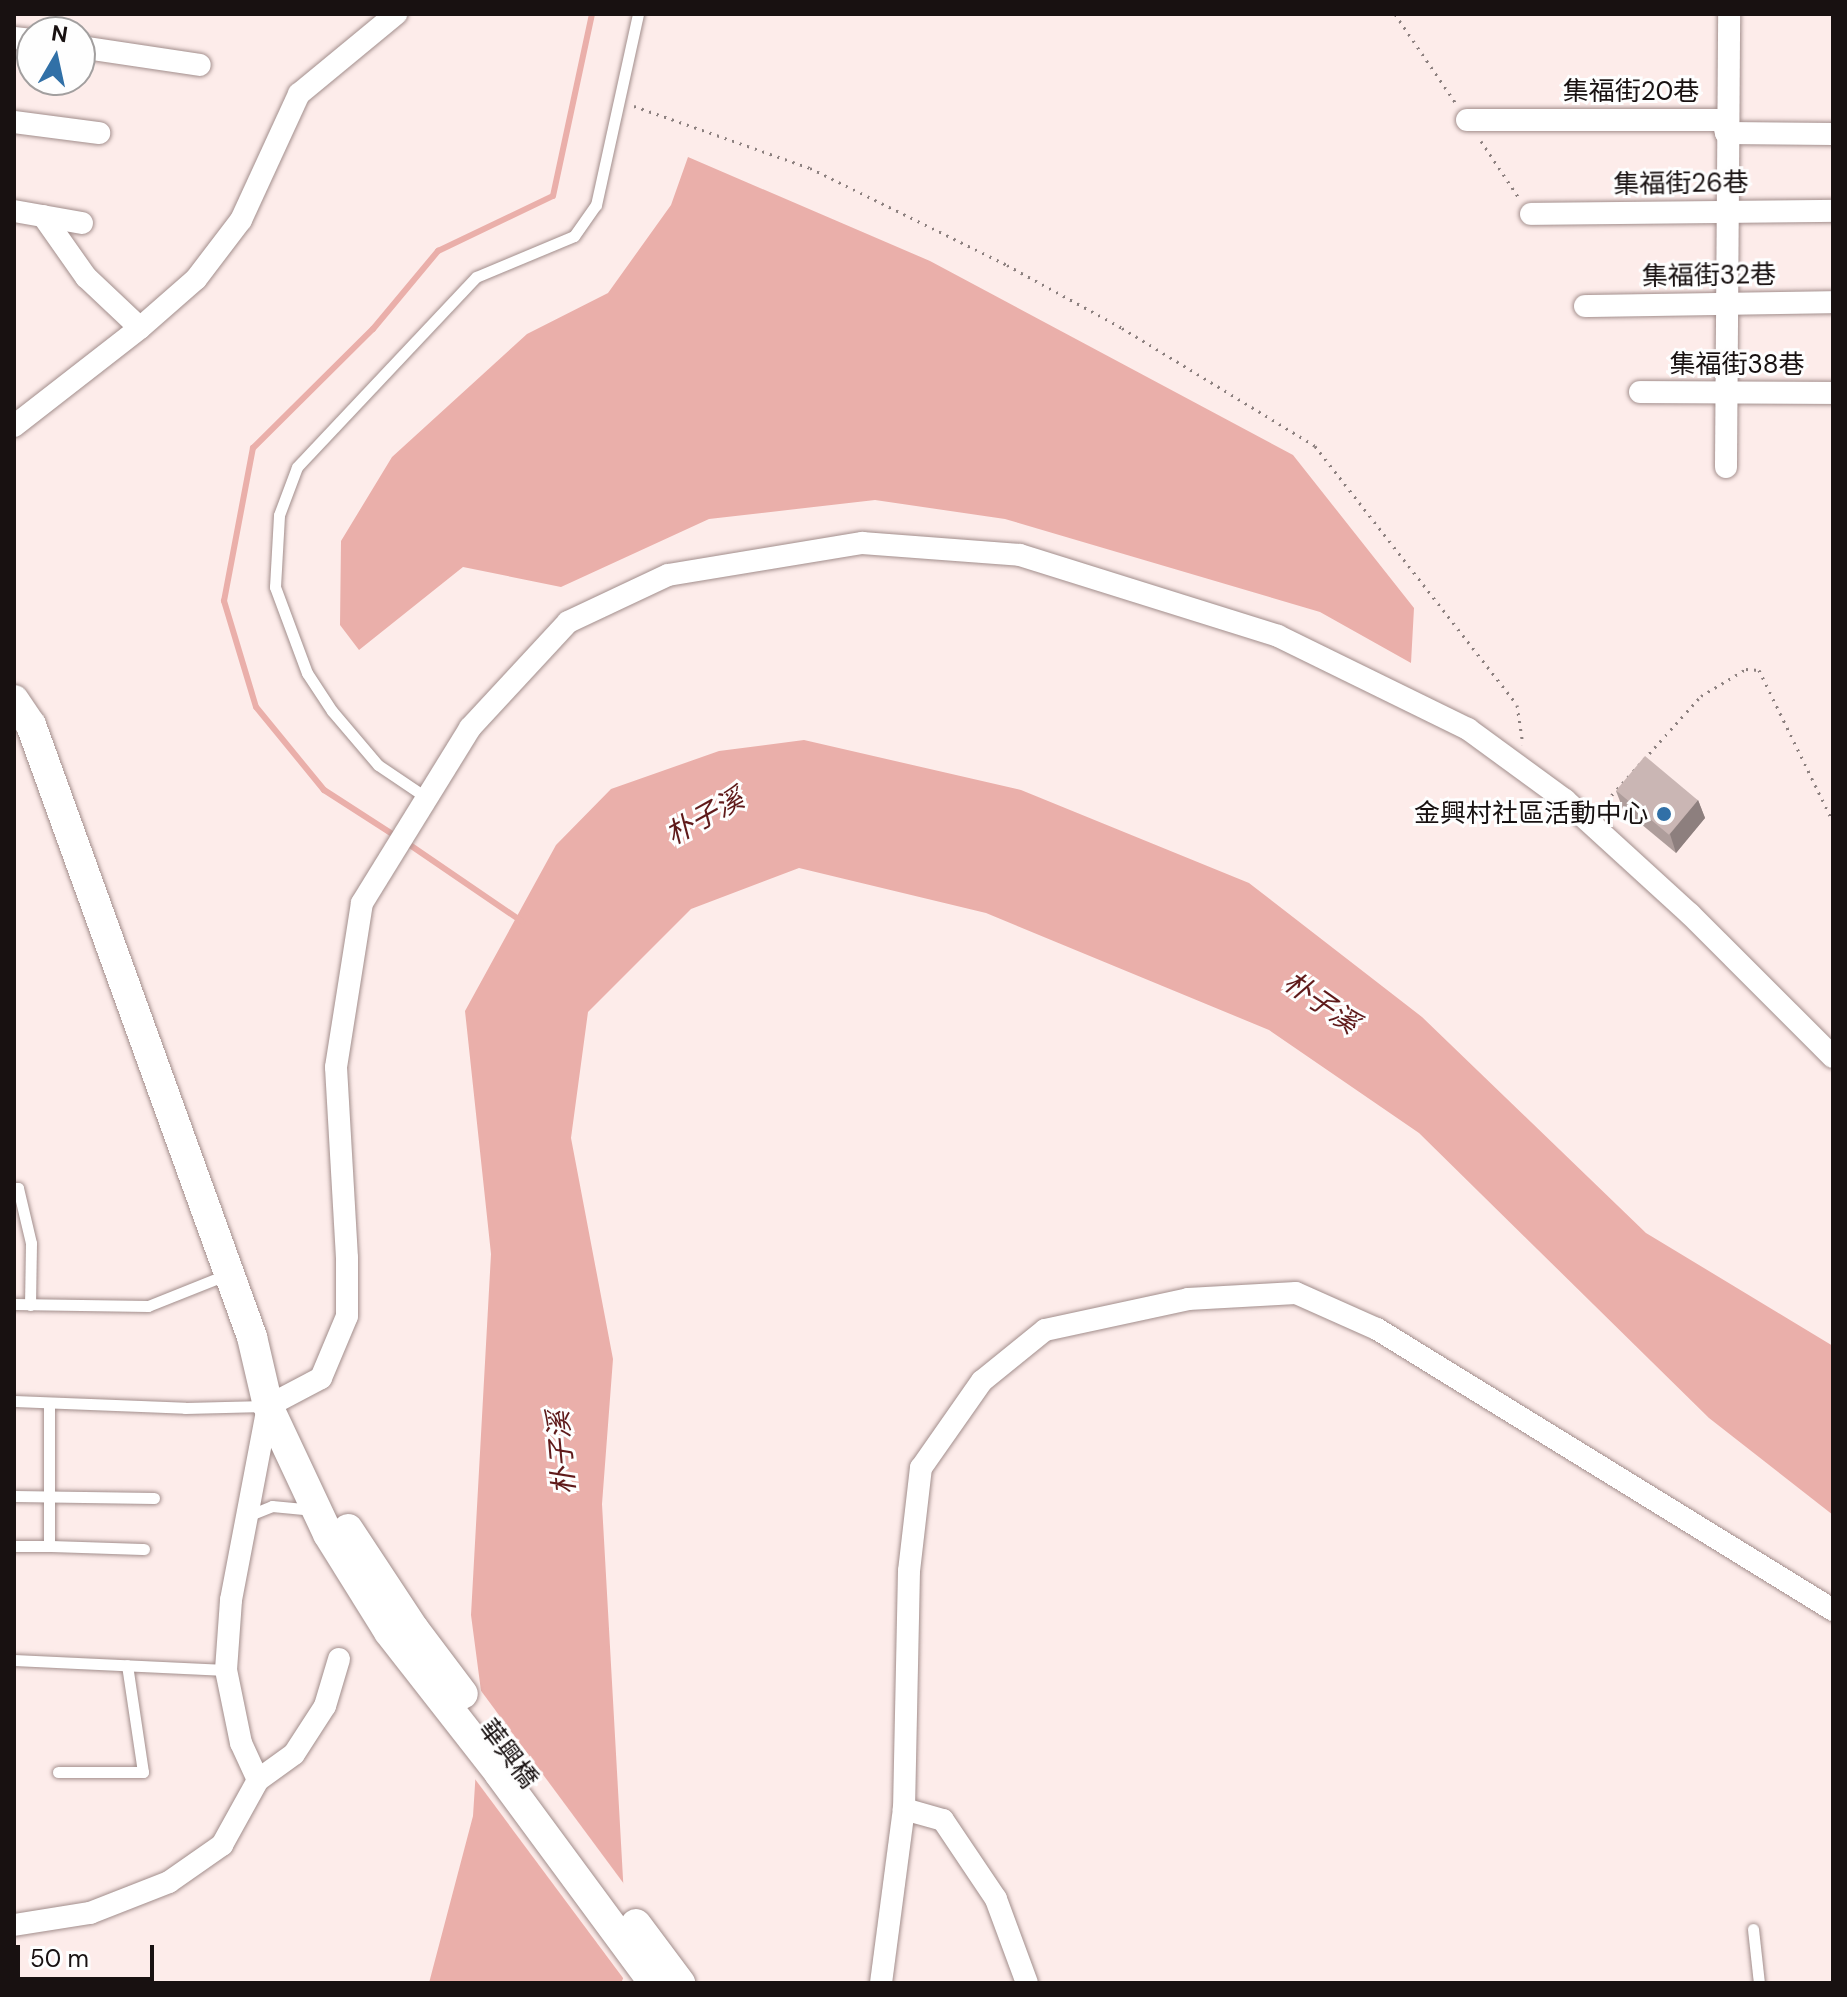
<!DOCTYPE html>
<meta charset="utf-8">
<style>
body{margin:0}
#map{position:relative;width:1847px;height:1997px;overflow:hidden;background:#fdecea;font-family:"DM Sans","Noto Sans TC",sans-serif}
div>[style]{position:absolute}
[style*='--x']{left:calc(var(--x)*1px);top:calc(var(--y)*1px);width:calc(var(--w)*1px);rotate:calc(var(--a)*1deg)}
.water>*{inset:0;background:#eaafaa}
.pier>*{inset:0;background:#fdecea}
.stream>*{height:6px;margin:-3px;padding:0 3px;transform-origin:3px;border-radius:3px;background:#eaafaa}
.path>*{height:3px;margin-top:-1.5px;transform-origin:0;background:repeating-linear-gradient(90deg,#8c807f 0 2px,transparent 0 8px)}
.roads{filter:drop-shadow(0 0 2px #a28e8c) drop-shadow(0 0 2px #a28e8c)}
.lane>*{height:11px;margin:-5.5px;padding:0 5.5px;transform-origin:5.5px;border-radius:5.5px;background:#fff}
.street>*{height:22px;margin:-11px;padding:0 11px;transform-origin:11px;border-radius:11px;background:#fff}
.secondary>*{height:30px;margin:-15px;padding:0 15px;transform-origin:15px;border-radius:15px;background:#fff}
.wall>*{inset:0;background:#ae9d9b}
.shaded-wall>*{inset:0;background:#8d7f7e}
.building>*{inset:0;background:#cab6b4;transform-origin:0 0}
.dots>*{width:22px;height:22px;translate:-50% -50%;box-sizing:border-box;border:4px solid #fefefe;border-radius:50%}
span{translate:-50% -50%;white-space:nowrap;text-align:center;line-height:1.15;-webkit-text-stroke:6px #fefefe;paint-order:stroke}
.street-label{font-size:26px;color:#181111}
.poi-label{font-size:26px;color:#181111}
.right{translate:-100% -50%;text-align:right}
.water-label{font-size:28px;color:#5f1a1a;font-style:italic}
.frame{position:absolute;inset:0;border:16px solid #181111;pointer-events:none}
.north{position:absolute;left:16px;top:16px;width:80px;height:80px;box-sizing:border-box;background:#fefefe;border:2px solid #a29f9f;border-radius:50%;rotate:9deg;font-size:22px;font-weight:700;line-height:32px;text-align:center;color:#181111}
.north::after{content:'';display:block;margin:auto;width:28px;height:36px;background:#3170a7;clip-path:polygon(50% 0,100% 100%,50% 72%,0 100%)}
.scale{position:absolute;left:16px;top:1945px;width:138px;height:36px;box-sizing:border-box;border:4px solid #181111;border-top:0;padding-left:10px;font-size:24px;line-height:28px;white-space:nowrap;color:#181111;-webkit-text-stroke:6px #fefefe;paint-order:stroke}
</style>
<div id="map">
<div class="water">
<div style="clip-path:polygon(688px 157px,930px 261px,1293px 455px,1414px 608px,1411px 663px,1320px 612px,1005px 519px,875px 500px,709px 519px,561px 587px,463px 567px,359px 650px,340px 625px,341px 541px,392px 457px,527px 334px,608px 293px,671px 205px)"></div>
<div style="clip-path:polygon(804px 740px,1021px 790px,1249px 883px,1422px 1017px,1646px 1233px,1833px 1346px,1833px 1515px,1709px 1418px,1419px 1133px,1269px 1030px,986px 913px,799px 868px,691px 909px,588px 1012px,571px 1138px,613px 1359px,602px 1504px,628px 1968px,621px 1983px,429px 1983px,473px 1816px,481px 1691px,471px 1615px,491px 1254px,465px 1011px,556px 845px,611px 789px,719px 751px)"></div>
</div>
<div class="pier">
<div style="clip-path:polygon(476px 1684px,627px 1888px,632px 1968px,626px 1982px,472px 1775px)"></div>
</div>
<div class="stream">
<div style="--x:397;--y:837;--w:87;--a:-147.2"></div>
<div style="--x:324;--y:790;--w:107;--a:-129.3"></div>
<div style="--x:256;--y:707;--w:111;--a:-106.8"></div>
<div style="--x:224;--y:601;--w:156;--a:-79.3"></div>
<div style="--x:253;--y:448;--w:169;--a:-44.8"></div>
<div style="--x:373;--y:329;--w:102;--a:-50.2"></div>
<div style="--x:438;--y:251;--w:127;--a:-25.6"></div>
<div style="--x:553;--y:196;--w:186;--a:-77.9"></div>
<div style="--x:407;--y:843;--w:140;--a:34.3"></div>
</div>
<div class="path">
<div style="--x:1395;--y:14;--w:110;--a:55.7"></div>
<div style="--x:634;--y:106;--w:187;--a:19.4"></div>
<div style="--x:810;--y:168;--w:220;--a:26.2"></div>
<div style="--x:1007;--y:265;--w:131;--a:28.7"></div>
<div style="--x:1122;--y:328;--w:226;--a:31.4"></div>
<div style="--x:1315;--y:446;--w:328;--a:52"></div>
<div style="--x:1517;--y:705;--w:40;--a:81.5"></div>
<div style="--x:1481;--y:141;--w:69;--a:56.3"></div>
<div style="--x:1601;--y:807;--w:149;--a:-48"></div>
<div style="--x:1701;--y:696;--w:52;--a:-31"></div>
<div style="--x:1746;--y:669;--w:13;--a:4"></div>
<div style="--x:1759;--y:670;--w:169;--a:64"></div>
</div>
<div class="roads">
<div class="lane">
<div style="--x:427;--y:798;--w:59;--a:-146"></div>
<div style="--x:378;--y:765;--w:71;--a:-130.4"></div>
<div style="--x:332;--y:711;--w:45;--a:-123.3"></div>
<div style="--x:307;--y:673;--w:92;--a:-110.4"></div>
<div style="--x:275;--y:587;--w:72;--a:-86.8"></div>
<div style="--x:279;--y:515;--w:51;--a:-69.4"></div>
<div style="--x:297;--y:467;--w:261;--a:-46.7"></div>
<div style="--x:476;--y:277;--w:106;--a:-22.7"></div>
<div style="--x:574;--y:236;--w:38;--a:-55"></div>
<div style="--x:596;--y:205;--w:196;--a:-77.6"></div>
<div style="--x:14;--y:1188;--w:4;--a:0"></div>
<div style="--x:18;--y:1188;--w:57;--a:76.7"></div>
<div style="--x:31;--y:1243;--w:62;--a:90.9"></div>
<div style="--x:14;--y:1304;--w:134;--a:0.9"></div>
<div style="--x:148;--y:1306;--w:86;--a:-21.8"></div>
<div style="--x:14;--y:1401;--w:171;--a:2.3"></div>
<div style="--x:185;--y:1408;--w:80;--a:-1.4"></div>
<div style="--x:14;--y:1496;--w:140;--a:0.8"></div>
<div style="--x:245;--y:1517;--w:29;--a:-22"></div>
<div style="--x:272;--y:1506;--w:42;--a:5.4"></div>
<div style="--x:14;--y:1546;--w:35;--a:0"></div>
<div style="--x:49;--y:1546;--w:143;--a:-90"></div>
<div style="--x:49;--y:1546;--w:95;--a:1.8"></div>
<div style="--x:14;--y:1660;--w:212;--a:2.7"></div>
<div style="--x:58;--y:1772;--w:85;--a:0"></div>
<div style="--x:143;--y:1772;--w:108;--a:-98.5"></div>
<div style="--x:1753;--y:1929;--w:54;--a:83.7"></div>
</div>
<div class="street">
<div style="--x:14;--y:38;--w:18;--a:6"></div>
<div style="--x:80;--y:47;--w:121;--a:8.5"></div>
<div style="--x:1467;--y:120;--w:256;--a:0"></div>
<div style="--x:1723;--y:120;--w:13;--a:77"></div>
<div style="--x:1726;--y:133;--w:107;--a:0.5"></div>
<div style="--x:14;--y:122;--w:86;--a:7.4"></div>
<div style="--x:14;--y:211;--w:69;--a:10"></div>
<div style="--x:1531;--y:214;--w:302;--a:-0.6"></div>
<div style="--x:43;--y:216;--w:75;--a:54.8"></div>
<div style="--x:86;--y:277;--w:74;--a:43.4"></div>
<div style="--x:1585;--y:306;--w:248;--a:-0.9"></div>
<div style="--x:1640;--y:392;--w:193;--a:0.3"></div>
<div style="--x:14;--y:426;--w:160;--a:-37.9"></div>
<div style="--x:140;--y:328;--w:74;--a:-41.2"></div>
<div style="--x:196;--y:279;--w:74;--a:-52.7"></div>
<div style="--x:241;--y:220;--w:139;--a:-65.3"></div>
<div style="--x:299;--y:94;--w:126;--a:-39.5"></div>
<div style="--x:1726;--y:467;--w:453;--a:-89.6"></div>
<div style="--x:258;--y:1780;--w:41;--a:-114.7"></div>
<div style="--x:241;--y:1743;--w:75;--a:-101.6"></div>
<div style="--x:226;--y:1670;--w:70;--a:-85.9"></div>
<div style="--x:231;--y:1600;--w:197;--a:-79.2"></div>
<div style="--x:268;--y:1406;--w:60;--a:-27.8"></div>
<div style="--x:321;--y:1378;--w:67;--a:-67.2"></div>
<div style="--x:347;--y:1316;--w:58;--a:-90"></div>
<div style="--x:347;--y:1258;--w:191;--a:-93.3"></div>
<div style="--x:336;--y:1067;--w:166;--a:-81"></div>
<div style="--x:362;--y:903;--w:206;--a:-58.3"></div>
<div style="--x:470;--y:728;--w:144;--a:-47.2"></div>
<div style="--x:568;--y:622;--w:110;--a:-25.2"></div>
<div style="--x:668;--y:575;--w:197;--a:-9.4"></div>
<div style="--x:862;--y:543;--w:158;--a:4.3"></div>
<div style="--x:1020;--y:555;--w:270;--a:17.4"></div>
<div style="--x:1278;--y:636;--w:212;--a:26.1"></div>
<div style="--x:1468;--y:729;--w:120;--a:36.2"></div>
<div style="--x:1565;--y:800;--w:169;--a:42.4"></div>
<div style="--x:1690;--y:914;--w:202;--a:45"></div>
<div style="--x:14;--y:1925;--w:77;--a:-9"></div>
<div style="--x:90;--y:1913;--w:85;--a:-21.4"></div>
<div style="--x:169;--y:1882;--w:65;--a:-34.9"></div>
<div style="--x:222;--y:1845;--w:74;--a:-61"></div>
<div style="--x:258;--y:1780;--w:44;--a:-35.8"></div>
<div style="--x:294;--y:1754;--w:57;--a:-57.1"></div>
<div style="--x:325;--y:1706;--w:49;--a:-73.4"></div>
<div style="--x:881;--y:1983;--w:176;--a:-82.5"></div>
<div style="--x:1027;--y:1983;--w:90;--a:-110.3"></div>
<div style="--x:996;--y:1899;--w:95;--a:-123.9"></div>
<div style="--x:943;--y:1820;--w:41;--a:-164.2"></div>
<div style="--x:904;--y:1809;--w:238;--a:-88.8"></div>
<div style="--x:909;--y:1571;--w:104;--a:-83.4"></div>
<div style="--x:921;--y:1468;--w:106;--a:-55"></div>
<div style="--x:982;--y:1381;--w:81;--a:-39"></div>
<div style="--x:1045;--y:1330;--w:146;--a:-12.2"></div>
<div style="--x:1188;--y:1299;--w:108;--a:-3.2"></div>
<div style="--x:1296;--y:1293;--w:89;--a:24"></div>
<div style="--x:1377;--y:1329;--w:536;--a:31.64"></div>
</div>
<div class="secondary">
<div style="--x:14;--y:700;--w:30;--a:56"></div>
<div style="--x:31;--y:725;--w:651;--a:70.14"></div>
<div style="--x:252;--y:1337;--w:71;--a:76.9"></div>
<div style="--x:268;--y:1406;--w:141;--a:64.9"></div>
<div style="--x:328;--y:1534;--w:115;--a:58.1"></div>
<div style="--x:389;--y:1632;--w:179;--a:52"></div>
<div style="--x:499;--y:1773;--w:261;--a:53.6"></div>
<div style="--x:348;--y:1529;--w:120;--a:56.6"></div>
<div style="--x:414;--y:1629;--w:81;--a:53"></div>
<div style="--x:636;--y:1924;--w:74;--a:53.3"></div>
</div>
</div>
<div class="wall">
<div style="clip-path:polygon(1616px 791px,1698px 800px,1705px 818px,1676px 853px,1623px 809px)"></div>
</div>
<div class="shaded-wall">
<div style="clip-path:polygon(1698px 800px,1705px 818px,1676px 853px,1670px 834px)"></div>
</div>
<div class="building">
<div style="left:1645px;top:756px;width:69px;height:45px;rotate:40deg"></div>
</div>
<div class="dots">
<div style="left:1664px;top:814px;background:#3170a7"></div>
</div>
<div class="street-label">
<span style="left:1631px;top:92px">集福街20巷</span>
<span style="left:1681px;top:184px;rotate:-1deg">集福街26巷</span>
<span style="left:1709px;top:276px;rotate:-1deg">集福街32巷</span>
<span style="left:1737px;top:365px">集福街38巷</span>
<span style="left:508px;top:1754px;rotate:53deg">華興橋</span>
</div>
<div class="poi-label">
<span class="right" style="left:1648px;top:814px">金興村社區活動中心</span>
</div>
<div class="water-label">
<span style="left:705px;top:817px;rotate:-29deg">朴子溪</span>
<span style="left:1321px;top:1003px;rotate:35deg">朴子溪</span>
<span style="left:562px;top:1453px;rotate:-95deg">朴子溪</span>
</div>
<div class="frame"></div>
<div class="north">N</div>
<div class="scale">50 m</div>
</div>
